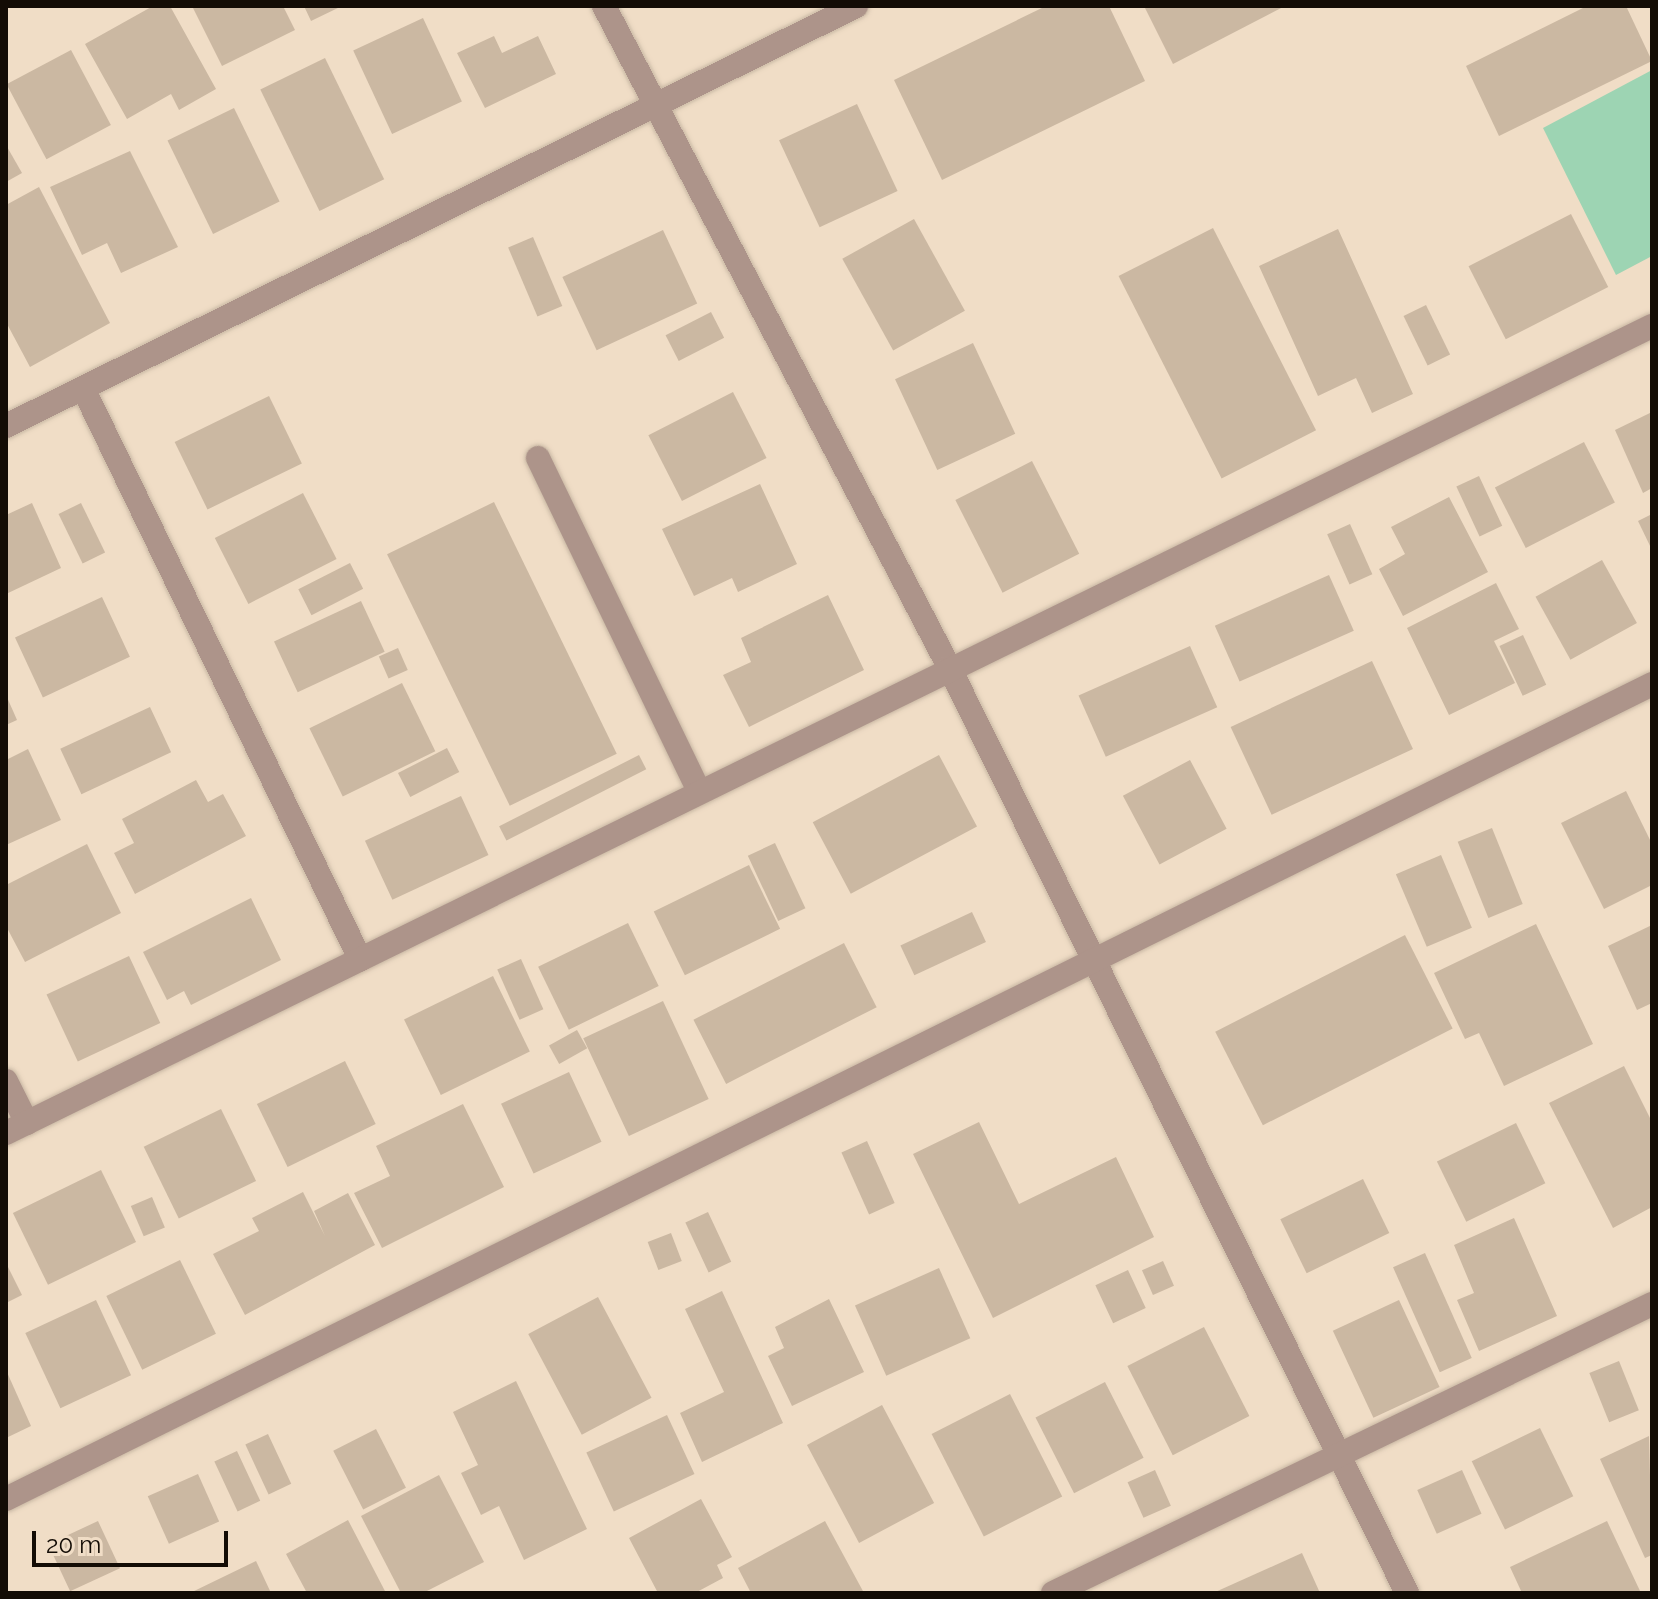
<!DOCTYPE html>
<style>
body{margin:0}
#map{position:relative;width:1658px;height:1599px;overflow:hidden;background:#f0ddc6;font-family:Raleway,sans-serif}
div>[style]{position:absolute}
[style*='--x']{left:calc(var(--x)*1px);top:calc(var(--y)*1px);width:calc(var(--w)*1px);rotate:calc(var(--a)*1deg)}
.green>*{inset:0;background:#9dd4b3}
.building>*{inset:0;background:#cbb8a2;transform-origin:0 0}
.roads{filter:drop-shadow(0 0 2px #c8b7a3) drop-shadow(0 0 2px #c8b7a3)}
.minor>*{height:24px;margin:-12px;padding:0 12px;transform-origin:12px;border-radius:12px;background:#ad948a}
span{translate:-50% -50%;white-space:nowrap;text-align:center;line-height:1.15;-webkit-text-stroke:6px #f0ddc6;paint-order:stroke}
.frame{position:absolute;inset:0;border:8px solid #130c05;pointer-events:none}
.scale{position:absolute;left:32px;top:1531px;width:196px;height:36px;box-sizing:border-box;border:4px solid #130c05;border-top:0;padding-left:10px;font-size:24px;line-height:28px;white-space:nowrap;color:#130c05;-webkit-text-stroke:6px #f0ddc6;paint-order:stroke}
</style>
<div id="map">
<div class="green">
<div style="clip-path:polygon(1652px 70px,1652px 256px,1616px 275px,1543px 128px)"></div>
</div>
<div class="building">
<div style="clip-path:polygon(153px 6px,170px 6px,216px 89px,179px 110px,171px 94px,127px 119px,85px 44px)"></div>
<div style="clip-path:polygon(192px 6px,283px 6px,295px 30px,222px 66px)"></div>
<div style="clip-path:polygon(304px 6px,342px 6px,311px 21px)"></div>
<div style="clip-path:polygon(1046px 6px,1109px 6px,1145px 81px,942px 180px,894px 80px)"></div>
<div style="clip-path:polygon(1144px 6px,1285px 6px,1173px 64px)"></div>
<div style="clip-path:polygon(1587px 6px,1626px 6px,1652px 61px,1499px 136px,1466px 66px)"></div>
<div style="left:423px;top:18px;width:92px;height:77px;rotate:65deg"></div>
<div style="clip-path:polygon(494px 36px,502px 53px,538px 36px,556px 74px,485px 108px,457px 53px)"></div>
<div style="left:71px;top:50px;width:85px;height:73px;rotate:62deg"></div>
<div style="left:325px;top:58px;width:135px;height:72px;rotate:64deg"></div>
<div style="left:857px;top:104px;width:96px;height:86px;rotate:65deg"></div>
<div style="left:234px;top:108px;width:104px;height:74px;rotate:64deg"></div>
<div style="clip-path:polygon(6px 145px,22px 173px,6px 182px)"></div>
<div style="clip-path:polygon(130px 151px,178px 247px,121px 273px,107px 243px,82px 255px,50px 187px)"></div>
<div style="clip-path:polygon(39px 187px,110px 323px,30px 367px,6px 322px,6px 205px)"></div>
<div style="left:1571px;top:214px;width:82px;height:115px;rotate:63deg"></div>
<div style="left:914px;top:219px;width:105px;height:82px;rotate:61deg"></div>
<div style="left:1213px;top:228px;width:227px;height:106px;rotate:63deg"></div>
<div style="clip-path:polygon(1338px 229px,1413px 394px,1372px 413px,1356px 378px,1318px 396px,1259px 266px)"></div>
<div style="left:663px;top:230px;width:81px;height:111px;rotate:65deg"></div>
<div style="left:533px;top:237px;width:75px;height:27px;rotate:67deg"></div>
<div style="left:1426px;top:305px;width:55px;height:25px;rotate:64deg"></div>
<div style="left:711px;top:312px;width:29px;height:51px;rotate:63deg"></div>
<div style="left:973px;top:343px;width:100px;height:86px;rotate:65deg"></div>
<div style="left:733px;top:392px;width:74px;height:95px;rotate:63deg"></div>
<div style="left:269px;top:396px;width:75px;height:105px;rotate:64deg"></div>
<div style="clip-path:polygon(1652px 412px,1652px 488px,1643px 493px,1615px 430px)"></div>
<div style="left:1584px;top:442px;width:68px;height:100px;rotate:63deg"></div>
<div style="left:1032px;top:461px;width:104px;height:86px;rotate:63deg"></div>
<div style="left:1479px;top:476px;width:55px;height:25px;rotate:65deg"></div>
<div style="clip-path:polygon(760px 484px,797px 564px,738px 592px,732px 578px,694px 596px,662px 529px)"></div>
<div style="left:303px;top:493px;width:74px;height:99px;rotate:63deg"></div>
<div style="clip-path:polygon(1449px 497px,1488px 572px,1403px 616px,1379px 569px,1405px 554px,1391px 527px)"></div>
<div style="left:494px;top:502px;width:280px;height:119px;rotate:64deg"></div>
<div style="clip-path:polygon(32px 503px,61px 568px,6px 594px,6px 515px)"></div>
<div style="left:81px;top:503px;width:55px;height:25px;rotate:64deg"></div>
<div style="clip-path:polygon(1652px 514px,1652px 550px,1638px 521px)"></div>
<div style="left:1350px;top:524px;width:55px;height:25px;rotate:66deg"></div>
<div style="left:1602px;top:560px;width:72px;height:76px;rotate:61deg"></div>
<div style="left:350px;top:563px;width:29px;height:58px;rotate:63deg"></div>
<div style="left:1329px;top:575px;width:61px;height:125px;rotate:66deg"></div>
<div style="clip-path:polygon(1496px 583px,1519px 629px,1494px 641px,1515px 683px,1449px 715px,1407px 628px)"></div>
<div style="clip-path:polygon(828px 595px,864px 670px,749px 727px,723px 675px,751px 662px,741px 638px)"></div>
<div style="left:102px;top:597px;width:66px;height:96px;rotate:65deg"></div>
<div style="left:361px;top:601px;width:56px;height:96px;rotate:65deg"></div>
<div style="left:1523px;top:635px;width:55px;height:26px;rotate:65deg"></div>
<div style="left:1190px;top:646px;width:67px;height:122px;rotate:66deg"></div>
<div style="left:398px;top:648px;width:24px;height:21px;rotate:66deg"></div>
<div style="left:1372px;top:661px;width:97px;height:156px;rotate:65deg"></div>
<div style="left:402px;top:683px;width:76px;height:103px;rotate:64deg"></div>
<div style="clip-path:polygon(6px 695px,17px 720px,6px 725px)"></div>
<div style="left:150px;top:707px;width:50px;height:99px;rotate:65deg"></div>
<div style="left:447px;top:748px;width:27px;height:55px;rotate:63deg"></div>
<div style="clip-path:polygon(28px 749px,61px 820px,6px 845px,6px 760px)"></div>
<div style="left:639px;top:755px;width:16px;height:157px;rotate:63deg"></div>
<div style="left:939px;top:755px;width:81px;height:143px;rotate:62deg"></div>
<div style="left:1190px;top:760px;width:78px;height:76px;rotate:62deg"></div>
<div style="clip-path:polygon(196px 780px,208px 802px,223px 794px,246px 836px,135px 894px,114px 853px,134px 843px,122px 819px)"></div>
<div style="clip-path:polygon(1626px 791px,1652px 844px,1652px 885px,1604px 909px,1561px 823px)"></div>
<div style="left:461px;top:796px;width:65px;height:106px;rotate:65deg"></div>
<div style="left:1492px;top:828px;width:82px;height:37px;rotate:68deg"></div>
<div style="left:775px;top:843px;width:72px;height:30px;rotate:65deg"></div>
<div style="clip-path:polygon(87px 844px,121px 913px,25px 962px,6px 926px,6px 885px)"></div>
<div style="left:1441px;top:855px;width:79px;height:49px;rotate:67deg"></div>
<div style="left:749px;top:865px;width:71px;height:106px;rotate:64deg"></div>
<div style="clip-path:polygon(251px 898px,281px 960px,191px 1005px,184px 991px,167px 1000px,143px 952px)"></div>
<div style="left:972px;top:912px;width:33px;height:79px;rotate:65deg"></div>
<div style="left:628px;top:923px;width:70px;height:100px;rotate:64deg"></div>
<div style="clip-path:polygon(1536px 924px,1593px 1044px,1504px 1086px,1479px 1033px,1465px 1039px,1434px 973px)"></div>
<div style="clip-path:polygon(1652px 925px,1652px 1003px,1637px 1010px,1608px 946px)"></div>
<div style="left:1405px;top:935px;width:105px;height:213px;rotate:63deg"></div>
<div style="left:844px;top:943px;width:72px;height:169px;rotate:63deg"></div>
<div style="left:129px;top:956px;width:74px;height:91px;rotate:65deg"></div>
<div style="left:521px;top:959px;width:55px;height:26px;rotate:66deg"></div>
<div style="left:493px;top:976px;width:84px;height:99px;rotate:64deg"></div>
<div style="left:663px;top:1001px;width:108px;height:88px;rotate:65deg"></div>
<div style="left:577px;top:1030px;width:21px;height:32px;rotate:61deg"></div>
<div style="left:345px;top:1061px;width:70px;height:98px;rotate:64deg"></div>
<div style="clip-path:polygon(1624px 1066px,1652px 1122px,1652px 1207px,1613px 1228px,1549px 1103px)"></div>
<div style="left:569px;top:1072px;width:77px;height:75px;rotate:65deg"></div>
<div style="clip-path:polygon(463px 1104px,504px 1187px,382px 1248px,354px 1193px,390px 1176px,376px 1146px)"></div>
<div style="left:221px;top:1109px;width:80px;height:86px;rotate:64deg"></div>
<div style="clip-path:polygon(979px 1122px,1019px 1204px,1116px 1157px,1154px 1237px,993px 1318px,913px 1154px)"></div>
<div style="left:1516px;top:1123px;width:67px;height:88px;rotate:64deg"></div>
<div style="left:867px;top:1141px;width:68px;height:28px;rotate:66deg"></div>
<div style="left:101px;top:1170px;width:80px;height:98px;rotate:64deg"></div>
<div style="left:1363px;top:1179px;width:60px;height:92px;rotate:64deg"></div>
<div style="clip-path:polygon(303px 1192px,325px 1236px,314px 1211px,348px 1193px,375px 1245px,245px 1315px,213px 1254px,259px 1231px,252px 1218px)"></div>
<div style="left:152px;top:1197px;width:33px;height:23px;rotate:67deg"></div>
<div style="left:708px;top:1212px;width:55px;height:25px;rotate:65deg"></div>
<div style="clip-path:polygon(1514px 1218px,1557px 1316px,1479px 1351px,1457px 1300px,1474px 1293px,1454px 1245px)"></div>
<div style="left:671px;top:1233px;width:30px;height:25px;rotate:69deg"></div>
<div style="left:1425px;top:1253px;width:115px;height:35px;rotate:66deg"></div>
<div style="left:180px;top:1260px;width:82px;height:82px;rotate:64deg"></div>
<div style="left:1163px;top:1261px;width:27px;height:23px;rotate:66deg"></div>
<div style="clip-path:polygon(6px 1263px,22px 1295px,6px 1303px)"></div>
<div style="left:939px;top:1268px;width:77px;height:92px;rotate:66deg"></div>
<div style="left:1128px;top:1270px;width:42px;height:36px;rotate:65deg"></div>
<div style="clip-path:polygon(722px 1291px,783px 1423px,702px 1462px,680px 1413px,724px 1392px,685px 1309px)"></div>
<div style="left:598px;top:1297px;width:114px;height:79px;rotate:62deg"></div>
<div style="clip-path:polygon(829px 1299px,864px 1372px,792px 1406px,768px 1356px,784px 1348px,775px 1327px)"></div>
<div style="left:96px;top:1300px;width:83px;height:78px;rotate:65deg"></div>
<div style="left:1399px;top:1300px;width:96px;height:73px;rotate:65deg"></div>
<div style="left:1204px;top:1327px;width:100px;height:86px;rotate:63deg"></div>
<div style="left:1619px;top:1361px;width:53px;height:32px;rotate:68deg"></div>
<div style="clip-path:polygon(6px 1370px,31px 1426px,6px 1438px)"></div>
<div style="clip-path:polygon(516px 1381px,587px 1529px,524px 1560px,499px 1506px,481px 1515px,461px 1473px,478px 1465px,453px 1412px)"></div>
<div style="left:1105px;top:1382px;width:85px;height:78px;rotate:63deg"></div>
<div style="left:1010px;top:1394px;width:115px;height:88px;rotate:63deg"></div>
<div style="left:882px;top:1405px;width:111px;height:85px;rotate:62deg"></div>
<div style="left:667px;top:1415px;width:65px;height:89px;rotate:65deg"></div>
<div style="left:1540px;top:1428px;width:76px;height:76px;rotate:64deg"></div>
<div style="left:376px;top:1429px;width:66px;height:48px;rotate:63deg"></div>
<div style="left:268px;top:1434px;width:55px;height:25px;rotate:65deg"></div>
<div style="clip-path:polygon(1649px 1436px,1652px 1555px,1645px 1558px,1600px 1459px)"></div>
<div style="left:237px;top:1451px;width:55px;height:25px;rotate:65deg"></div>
<div style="left:1155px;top:1470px;width:39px;height:30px;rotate:66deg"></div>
<div style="left:1462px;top:1470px;width:48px;height:49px;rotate:66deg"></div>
<div style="left:198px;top:1474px;width:52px;height:55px;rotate:66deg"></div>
<div style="clip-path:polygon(439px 1475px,484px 1562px,423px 1593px,401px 1593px,361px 1516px)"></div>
<div style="clip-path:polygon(701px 1499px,732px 1557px,717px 1565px,723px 1578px,695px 1593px,658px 1593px,629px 1538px)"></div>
<div style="clip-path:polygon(348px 1520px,386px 1593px,307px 1593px,286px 1554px)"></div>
<div style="left:98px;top:1521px;width:52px;height:55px;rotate:65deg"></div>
<div style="clip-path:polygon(825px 1521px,864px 1593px,751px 1593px,738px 1568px)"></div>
<div style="clip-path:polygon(1607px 1521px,1641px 1593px,1522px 1593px,1510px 1567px)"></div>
<div style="clip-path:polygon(1302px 1553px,1320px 1593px,1213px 1593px)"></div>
<div style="clip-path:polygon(256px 1561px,271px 1593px,190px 1593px)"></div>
</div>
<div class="roads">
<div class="minor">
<div style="--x:604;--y:6;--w:746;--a:62.44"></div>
<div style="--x:949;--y:667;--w:1033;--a:63.68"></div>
<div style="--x:83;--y:388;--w:635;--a:64.12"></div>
<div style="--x:6;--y:426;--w:948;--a:-26.29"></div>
<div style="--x:538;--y:458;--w:370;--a:64.2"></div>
<div style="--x:6;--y:1081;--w:47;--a:63.4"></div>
<div style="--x:6;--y:1133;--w:1833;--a:-26.12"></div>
<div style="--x:6;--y:1499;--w:1837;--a:-26.34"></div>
<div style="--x:1053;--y:1593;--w:665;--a:-25.76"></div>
</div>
</div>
<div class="frame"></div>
<div class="scale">20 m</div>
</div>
